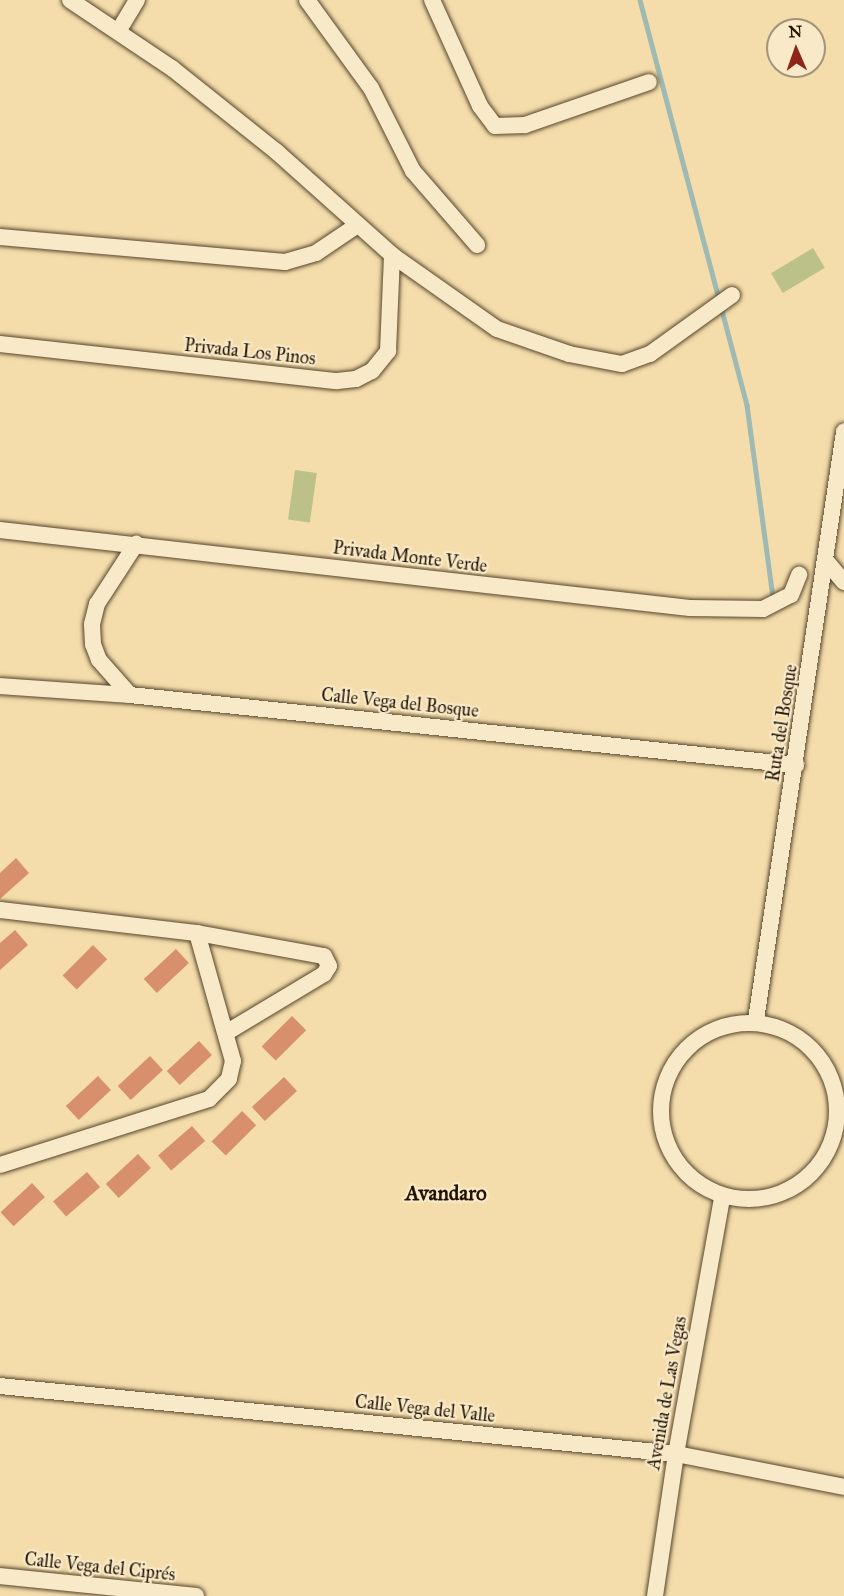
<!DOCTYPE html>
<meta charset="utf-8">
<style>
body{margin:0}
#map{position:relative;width:844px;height:1596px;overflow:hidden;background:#f4ddab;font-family:"IM FELL Great Primer",serif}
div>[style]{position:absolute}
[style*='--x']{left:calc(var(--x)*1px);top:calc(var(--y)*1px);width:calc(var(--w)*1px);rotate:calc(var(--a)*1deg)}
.green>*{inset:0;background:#bbc189;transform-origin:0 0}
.stream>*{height:4.5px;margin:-2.25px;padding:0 2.25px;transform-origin:2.25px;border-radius:2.25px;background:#9ebab2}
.building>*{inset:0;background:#d88f6b;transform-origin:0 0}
.roads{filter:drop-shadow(0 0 2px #57452c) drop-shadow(0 0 2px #57452c)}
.minor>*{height:16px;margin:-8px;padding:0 8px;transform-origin:8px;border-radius:8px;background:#f8e9c8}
.minor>.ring{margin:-8px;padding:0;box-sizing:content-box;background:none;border:16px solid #f8e9c8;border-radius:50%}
span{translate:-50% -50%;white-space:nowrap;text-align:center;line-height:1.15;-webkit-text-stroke:4.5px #f8e9c8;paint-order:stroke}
.street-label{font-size:18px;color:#231201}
.quarter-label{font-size:21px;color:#231201;font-weight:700}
.north{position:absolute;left:766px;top:18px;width:60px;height:60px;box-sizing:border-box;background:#f8e9c8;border:2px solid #a39378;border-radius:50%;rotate:358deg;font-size:16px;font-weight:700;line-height:24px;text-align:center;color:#231201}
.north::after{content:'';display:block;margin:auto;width:21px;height:27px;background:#8f2418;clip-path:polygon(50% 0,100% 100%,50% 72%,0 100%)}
</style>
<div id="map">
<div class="green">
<div style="left:813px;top:248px;width:23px;height:49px;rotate:59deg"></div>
<div style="left:295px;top:470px;width:22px;height:50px;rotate:8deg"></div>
</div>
<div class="stream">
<div style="--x:640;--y:0;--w:419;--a:75.2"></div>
<div style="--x:747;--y:405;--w:195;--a:82.3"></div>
</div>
<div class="building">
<div style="clip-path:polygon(16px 858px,29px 873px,0 899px,0 873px)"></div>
<div style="clip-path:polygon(15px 930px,28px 945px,0 970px,0 943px)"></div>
<div style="left:93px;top:945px;width:20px;height:43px;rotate:45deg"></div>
<div style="left:176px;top:949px;width:19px;height:44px;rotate:47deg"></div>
<div style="left:292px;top:1016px;width:20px;height:43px;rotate:45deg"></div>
<div style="left:199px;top:1041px;width:19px;height:44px;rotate:47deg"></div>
<div style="left:150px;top:1056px;width:19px;height:44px;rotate:47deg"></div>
<div style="left:98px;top:1076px;width:19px;height:44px;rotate:47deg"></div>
<div style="left:284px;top:1077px;width:19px;height:44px;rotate:47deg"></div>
<div style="left:242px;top:1111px;width:20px;height:43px;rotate:45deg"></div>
<div style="left:192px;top:1126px;width:20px;height:45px;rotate:49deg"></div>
<div style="left:138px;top:1154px;width:19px;height:44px;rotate:47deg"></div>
<div style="left:87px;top:1172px;width:20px;height:45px;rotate:49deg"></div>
<div style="left:32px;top:1183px;width:19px;height:43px;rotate:47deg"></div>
</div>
<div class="roads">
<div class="minor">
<div style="--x:70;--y:0;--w:124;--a:33.8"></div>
<div style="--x:173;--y:69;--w:133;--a:38.6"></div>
<div style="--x:277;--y:152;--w:154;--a:41.8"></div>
<div style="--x:392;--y:255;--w:128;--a:35.2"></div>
<div style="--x:497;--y:329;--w:76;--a:19.1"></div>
<div style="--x:569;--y:354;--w:54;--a:10.7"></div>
<div style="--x:622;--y:364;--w:30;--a:-20"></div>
<div style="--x:650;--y:354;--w:101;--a:-35.7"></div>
<div style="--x:307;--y:0;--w:109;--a:54"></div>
<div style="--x:371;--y:88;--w:93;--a:63.2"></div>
<div style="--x:413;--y:171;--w:98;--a:49.1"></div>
<div style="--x:432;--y:0;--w:116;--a:65.6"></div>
<div style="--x:480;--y:106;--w:25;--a:53"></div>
<div style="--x:495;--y:126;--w:30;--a:-2"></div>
<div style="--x:525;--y:125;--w:131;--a:-19.1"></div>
<div style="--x:119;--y:30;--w:35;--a:-59"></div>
<div style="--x:0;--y:237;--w:286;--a:5"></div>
<div style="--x:285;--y:262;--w:32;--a:-16"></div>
<div style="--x:316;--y:253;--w:48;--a:-34"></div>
<div style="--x:0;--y:344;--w:339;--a:6.3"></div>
<div style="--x:337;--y:381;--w:19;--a:-6"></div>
<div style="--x:356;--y:379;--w:18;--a:-27"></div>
<div style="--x:372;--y:371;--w:26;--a:-51"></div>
<div style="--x:388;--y:351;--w:96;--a:-87.6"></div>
<div style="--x:0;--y:530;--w:694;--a:6.45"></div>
<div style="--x:690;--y:608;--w:73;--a:0.8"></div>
<div style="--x:763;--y:609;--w:31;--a:-27"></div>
<div style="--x:791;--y:595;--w:22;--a:-68"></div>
<div style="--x:827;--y:562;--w:26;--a:50"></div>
<div style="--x:0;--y:686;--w:130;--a:4"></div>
<div style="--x:130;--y:695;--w:670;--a:6"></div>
<div style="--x:130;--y:695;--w:47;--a:-131.5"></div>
<div style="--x:99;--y:660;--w:17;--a:-111"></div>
<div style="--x:93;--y:644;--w:20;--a:-93"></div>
<div style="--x:92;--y:624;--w:21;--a:-76"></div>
<div style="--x:97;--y:604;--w:72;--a:-57"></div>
<div style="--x:0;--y:910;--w:198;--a:6.7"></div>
<div style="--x:197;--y:933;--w:133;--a:74.3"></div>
<div style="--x:233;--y:1061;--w:18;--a:103"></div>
<div style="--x:229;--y:1079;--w:28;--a:135"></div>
<div style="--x:209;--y:1099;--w:219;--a:162.5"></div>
<div style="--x:197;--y:933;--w:129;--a:10.3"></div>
<div style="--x:324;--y:956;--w:11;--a:63"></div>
<div style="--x:329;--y:966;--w:9;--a:122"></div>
<div style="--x:324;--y:974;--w:114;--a:149"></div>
<div style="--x:756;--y:1020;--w:595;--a:-81.49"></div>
<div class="ring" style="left:661px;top:1023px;width:160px;height:160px"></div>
<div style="--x:0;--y:1386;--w:679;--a:5.74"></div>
<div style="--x:676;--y:1454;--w:171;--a:11.1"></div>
<div style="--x:0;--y:1576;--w:197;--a:5.8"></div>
<div style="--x:655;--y:1596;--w:144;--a:-81.6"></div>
<div style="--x:676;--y:1454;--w:260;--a:-79.8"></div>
</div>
</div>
<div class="street-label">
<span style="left:250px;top:352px;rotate:6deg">Privada Los Pinos</span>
<span style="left:410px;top:557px;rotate:7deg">Privada Monte Verde</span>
<span style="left:400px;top:703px;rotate:6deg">Calle Vega del Bosque</span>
<span style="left:782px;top:723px;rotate:-81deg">Ruta del Bosque</span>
<span style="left:667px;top:1393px;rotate:-80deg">Avenida de Las Vegas</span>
<span style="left:425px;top:1409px;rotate:6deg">Calle Vega del Valle</span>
<span style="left:100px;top:1567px;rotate:6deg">Calle Vega del Ciprés</span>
</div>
<div class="quarter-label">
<span style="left:446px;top:1193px">Avandaro</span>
</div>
<div class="north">N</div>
</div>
